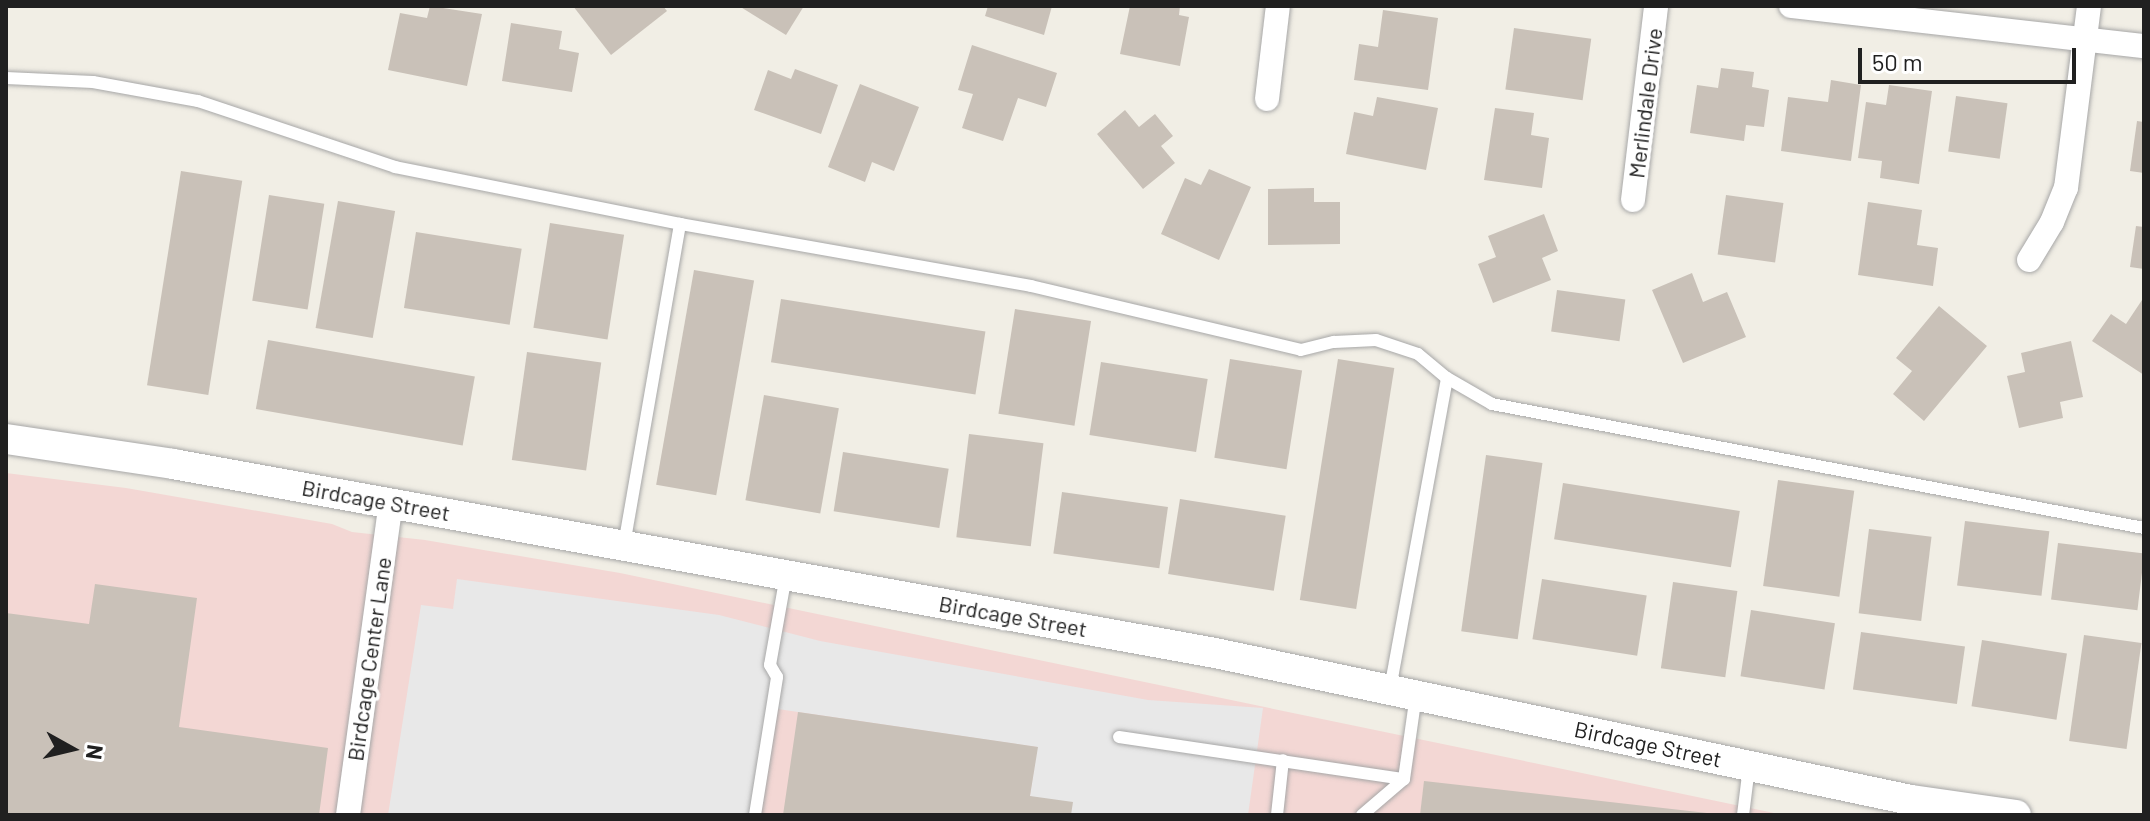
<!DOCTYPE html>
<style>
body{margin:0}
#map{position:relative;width:2150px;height:821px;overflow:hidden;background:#f1eee5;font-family:Barlow,sans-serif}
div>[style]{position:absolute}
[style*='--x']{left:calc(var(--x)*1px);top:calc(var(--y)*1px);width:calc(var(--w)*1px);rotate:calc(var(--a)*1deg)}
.commercial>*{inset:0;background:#f3d7d4}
.parking>*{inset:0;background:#e8e8e8}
.building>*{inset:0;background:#c9c1b8;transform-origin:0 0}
.roads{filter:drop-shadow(0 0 2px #a7a7a7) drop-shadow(0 0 2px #a7a7a7)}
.service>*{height:12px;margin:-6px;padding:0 6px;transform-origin:6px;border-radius:6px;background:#fff}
.minor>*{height:24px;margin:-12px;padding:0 12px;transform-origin:12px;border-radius:12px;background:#fff}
.tertiary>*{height:30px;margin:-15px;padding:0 15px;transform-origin:15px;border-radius:15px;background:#fff}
span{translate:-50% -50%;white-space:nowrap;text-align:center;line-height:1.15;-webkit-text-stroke:7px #fff;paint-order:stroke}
.street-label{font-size:22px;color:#202020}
.frame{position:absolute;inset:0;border:8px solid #202020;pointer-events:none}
.north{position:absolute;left:32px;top:709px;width:80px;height:80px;-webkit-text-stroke:6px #fff;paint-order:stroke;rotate:98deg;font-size:22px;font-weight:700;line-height:32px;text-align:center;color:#202020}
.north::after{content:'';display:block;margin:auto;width:28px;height:36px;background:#202020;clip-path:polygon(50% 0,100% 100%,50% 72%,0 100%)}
.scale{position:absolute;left:1858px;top:48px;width:218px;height:36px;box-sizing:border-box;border:4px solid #202020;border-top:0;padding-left:10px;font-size:24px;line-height:28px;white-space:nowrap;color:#202020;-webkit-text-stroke:6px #fff;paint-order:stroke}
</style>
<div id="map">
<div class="commercial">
<div style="clip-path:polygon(6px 473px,126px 488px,332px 524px,352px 532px,425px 540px,620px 573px,1784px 815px,6px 815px)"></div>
</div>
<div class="parking">
<div style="clip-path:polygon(457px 579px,719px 615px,820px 641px,1148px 700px,1263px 708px,1248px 815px,1071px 815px,1030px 796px,1037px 747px,771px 708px,755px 815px,388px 815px,421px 605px,453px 609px)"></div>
</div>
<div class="building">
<div style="clip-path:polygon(430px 6px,482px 14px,467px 86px,388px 70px,400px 13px,427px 18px)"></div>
<div style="clip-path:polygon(573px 6px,663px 6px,667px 11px,611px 55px)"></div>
<div style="clip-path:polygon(739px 6px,804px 6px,786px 35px)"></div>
<div style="clip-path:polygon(988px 6px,1052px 6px,1044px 35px,985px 16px)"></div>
<div style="clip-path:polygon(1130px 6px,1180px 6px,1179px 15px,1189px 17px,1180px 66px,1120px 54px)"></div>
<div style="clip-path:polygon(1383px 10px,1438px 18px,1428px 90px,1354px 80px,1359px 44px,1378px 47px)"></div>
<div style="clip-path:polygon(511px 23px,562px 31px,559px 49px,579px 53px,572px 92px,502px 81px)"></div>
<div style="left:1514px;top:28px;width:78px;height:62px;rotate:8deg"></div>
<div style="clip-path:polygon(972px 45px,1057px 73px,1046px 107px,1018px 98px,1003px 141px,962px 128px,973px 94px,958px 90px)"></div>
<div style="clip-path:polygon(1721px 68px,1754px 72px,1752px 87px,1769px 90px,1764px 127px,1746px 125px,1744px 141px,1690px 133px,1697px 85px,1718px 88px)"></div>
<div style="clip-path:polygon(795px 69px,838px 85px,821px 134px,754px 110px,768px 70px,791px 79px)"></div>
<div style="clip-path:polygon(1831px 80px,1861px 85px,1851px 161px,1781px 151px,1788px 97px,1828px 102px)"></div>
<div style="clip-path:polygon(860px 84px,919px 107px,894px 171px,872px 162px,865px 182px,828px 167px)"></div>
<div style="clip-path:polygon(1889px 85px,1932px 91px,1919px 184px,1880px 178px,1882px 161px,1858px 158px,1866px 102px,1886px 105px)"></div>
<div style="left:1956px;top:96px;width:52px;height:56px;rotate:8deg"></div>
<div style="clip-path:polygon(1377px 97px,1438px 108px,1426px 170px,1346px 154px,1354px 112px,1373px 116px)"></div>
<div style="clip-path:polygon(1495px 108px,1534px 113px,1531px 135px,1549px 138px,1542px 188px,1484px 180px)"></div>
<div style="clip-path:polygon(1125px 110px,1139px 127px,1155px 114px,1173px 136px,1161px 146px,1175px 163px,1143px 189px,1097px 134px)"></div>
<div style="clip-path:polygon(2137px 121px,2144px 122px,2144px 173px,2130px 171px)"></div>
<div style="clip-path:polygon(1209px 169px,1251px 187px,1219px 260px,1161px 234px,1185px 178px,1201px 185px)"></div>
<div style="left:181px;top:171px;width:62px;height:217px;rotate:9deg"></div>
<div style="clip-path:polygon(1314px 188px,1314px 202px,1340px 202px,1340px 244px,1268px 245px,1268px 189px)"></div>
<div style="left:269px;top:195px;width:56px;height:107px;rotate:9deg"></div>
<div style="left:1726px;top:195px;width:58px;height:60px;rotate:8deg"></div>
<div style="left:338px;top:201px;width:58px;height:129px;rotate:10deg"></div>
<div style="clip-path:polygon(1868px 202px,1922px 210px,1917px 245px,1938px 248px,1933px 286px,1858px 275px)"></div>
<div style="clip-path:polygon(1544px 214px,1558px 251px,1542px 258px,1551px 280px,1493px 303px,1478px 264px,1496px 257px,1488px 236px)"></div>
<div style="left:550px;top:223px;width:75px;height:106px;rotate:9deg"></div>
<div style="clip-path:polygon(2136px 226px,2144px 227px,2144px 269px,2130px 267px)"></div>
<div style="left:416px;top:232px;width:107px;height:77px;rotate:9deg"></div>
<div style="left:694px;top:270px;width:61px;height:218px;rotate:10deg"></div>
<div style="clip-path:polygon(1692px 273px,1703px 302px,1727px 292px,1746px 337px,1683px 363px,1652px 290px)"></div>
<div style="left:1557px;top:290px;width:69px;height:42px;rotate:8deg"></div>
<div style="clip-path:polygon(2144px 297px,2144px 375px,2092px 341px,2111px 314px,2126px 324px)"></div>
<div style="left:781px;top:299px;width:207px;height:64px;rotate:9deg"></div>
<div style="clip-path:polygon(1939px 306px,1987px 346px,1924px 421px,1893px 394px,1912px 371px,1896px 358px)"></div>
<div style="left:1015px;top:309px;width:77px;height:106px;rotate:9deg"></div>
<div style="left:268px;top:340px;width:210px;height:70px;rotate:10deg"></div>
<div style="clip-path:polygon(2071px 341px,2083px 397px,2060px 402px,2063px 418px,2019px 428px,2007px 376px,2025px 372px,2021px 353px)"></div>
<div style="left:527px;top:352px;width:75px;height:109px;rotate:8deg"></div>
<div style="left:1230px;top:359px;width:73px;height:100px;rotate:9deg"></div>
<div style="left:1338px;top:359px;width:57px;height:244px;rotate:9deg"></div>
<div style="left:1101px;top:362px;width:108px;height:74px;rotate:9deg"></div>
<div style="left:764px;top:395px;width:76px;height:107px;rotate:10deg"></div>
<div style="left:969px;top:434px;width:75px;height:104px;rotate:7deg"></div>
<div style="left:843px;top:452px;width:107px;height:60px;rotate:9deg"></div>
<div style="left:1486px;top:455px;width:57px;height:178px;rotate:8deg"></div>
<div style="left:1778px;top:480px;width:77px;height:107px;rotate:8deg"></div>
<div style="left:1563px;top:483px;width:179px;height:57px;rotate:9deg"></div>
<div style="left:1062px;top:492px;width:107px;height:62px;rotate:8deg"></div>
<div style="left:1180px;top:499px;width:107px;height:76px;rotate:9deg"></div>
<div style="left:1965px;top:521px;width:85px;height:65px;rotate:7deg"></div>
<div style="left:1869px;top:529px;width:63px;height:85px;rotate:7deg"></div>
<div style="left:2058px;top:543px;width:87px;height:57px;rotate:7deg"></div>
<div style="left:1542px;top:579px;width:106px;height:61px;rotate:9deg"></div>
<div style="left:1673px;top:582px;width:65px;height:87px;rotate:8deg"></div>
<div style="clip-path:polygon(95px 584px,197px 598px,179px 727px,328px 748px,319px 815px,6px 815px,6px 613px,89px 624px)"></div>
<div style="left:1751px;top:610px;width:85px;height:67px;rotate:9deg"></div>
<div style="left:1861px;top:632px;width:105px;height:58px;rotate:8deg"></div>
<div style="left:2084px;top:635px;width:58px;height:107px;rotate:8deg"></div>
<div style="left:1982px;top:640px;width:86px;height:67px;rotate:9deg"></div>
<div style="clip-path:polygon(798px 712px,1038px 747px,1030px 796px,1073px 802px,1071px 815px,783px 815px)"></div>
<div style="clip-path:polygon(1424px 781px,1707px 813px,1706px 815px,1420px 815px)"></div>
</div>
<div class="roads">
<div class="service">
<div style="--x:6;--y:78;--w:87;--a:2.6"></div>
<div style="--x:93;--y:82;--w:107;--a:10.3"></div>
<div style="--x:198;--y:101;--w:208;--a:18.5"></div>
<div style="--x:395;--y:167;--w:291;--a:11.3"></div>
<div style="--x:680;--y:224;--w:356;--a:10"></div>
<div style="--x:1031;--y:286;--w:277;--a:13.3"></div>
<div style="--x:1301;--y:350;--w:34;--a:-14"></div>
<div style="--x:1334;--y:342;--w:42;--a:-2.7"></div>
<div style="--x:1376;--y:340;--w:44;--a:18.4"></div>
<div style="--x:1418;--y:354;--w:38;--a:40"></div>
<div style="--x:1447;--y:378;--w:52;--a:30"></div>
<div style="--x:1492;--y:404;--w:664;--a:10.77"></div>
<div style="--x:624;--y:545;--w:326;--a:-80.1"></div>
<div style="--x:1390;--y:689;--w:316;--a:-79.6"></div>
<div style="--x:1119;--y:737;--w:288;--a:8.4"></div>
<div style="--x:755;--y:815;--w:140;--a:-80.9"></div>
<div style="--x:777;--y:677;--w:14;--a:-120"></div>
<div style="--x:770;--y:665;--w:91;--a:-79.9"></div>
<div style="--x:1277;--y:815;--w:55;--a:-83.8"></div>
<div style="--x:1362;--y:815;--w:55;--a:-40.6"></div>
<div style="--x:1404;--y:779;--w:85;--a:-81.9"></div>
<div style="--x:1743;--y:815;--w:48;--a:-82.9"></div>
</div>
<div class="minor">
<div style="--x:1791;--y:6;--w:355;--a:6.5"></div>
<div style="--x:1267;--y:99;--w:94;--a:-83.3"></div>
<div style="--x:1633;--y:200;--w:195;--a:-83.2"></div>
<div style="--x:2029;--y:260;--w:44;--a:-58.8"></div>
<div style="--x:2052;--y:222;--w:37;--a:-68"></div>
<div style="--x:2066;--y:188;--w:183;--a:-82.8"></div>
<div style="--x:348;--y:815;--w:315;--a:-82.2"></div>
</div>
<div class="tertiary">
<div style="--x:6;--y:439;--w:169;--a:8.5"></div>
<div style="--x:173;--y:464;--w:1059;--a:10.28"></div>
<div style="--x:1215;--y:653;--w:711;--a:11.93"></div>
<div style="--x:1911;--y:800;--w:106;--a:8.1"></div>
</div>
</div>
<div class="street-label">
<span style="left:1645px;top:103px;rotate:-83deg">Merlindale Drive</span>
<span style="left:376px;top:500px;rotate:10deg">Birdcage Street</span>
<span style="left:1013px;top:616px;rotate:10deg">Birdcage Street</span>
<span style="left:369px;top:659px;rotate:-82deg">Birdcage Center Lane</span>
<span style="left:1648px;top:744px;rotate:12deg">Birdcage Street</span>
</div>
<div class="frame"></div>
<div class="north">N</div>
<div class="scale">50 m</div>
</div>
